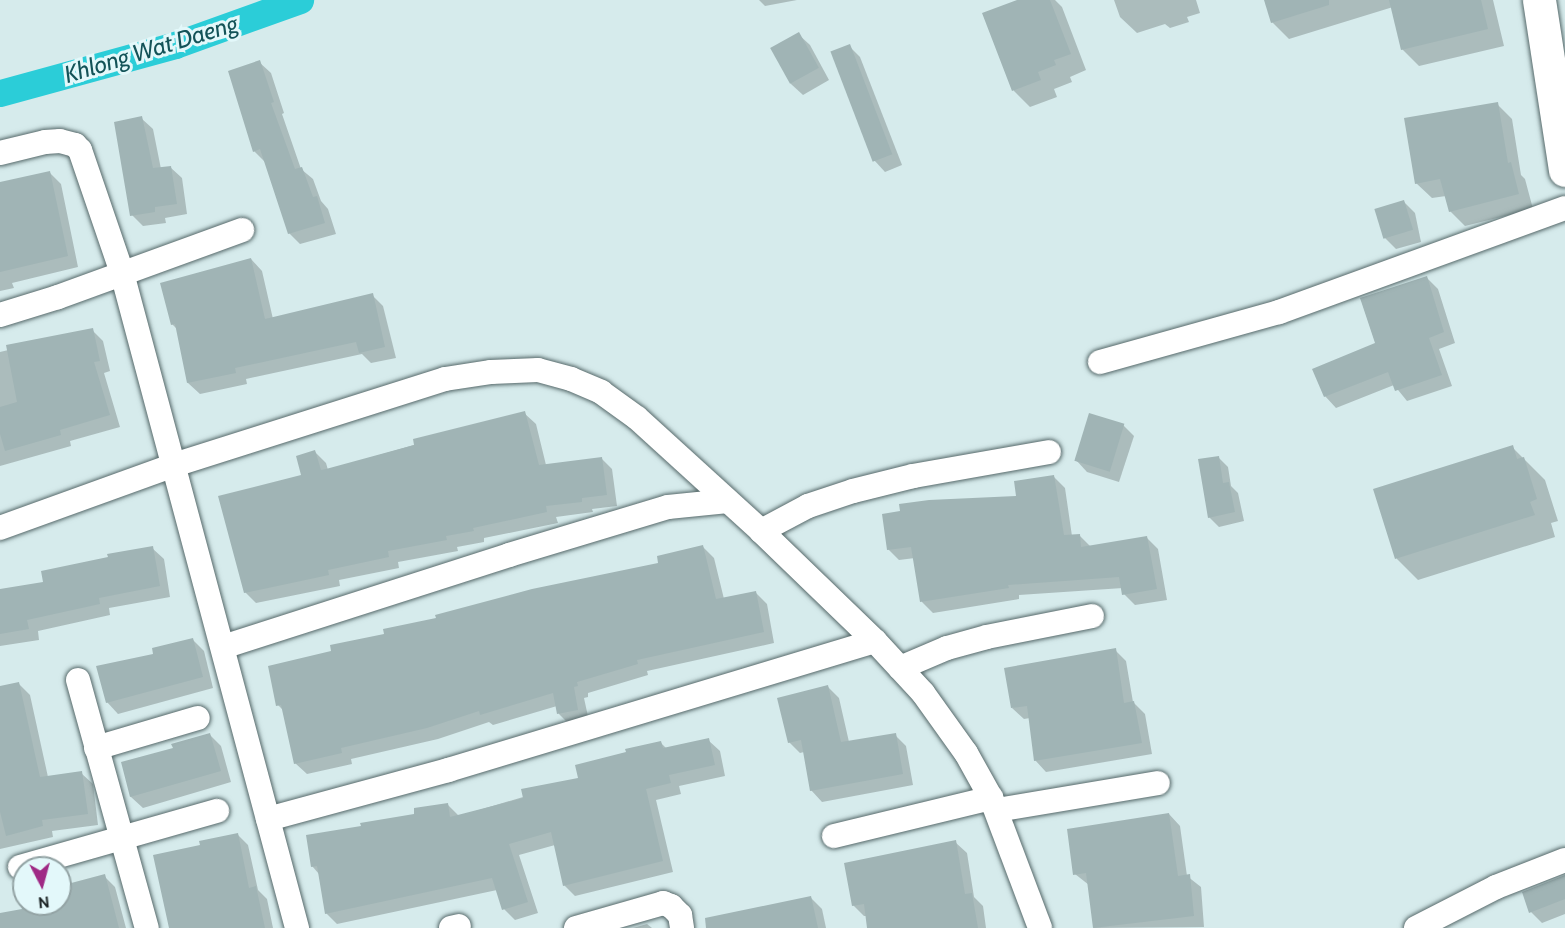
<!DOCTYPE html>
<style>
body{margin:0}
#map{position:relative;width:1565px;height:928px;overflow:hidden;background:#d6ebec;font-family:Cabin,sans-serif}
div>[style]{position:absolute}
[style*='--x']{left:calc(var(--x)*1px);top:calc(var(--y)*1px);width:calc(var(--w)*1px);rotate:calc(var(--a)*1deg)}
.shadow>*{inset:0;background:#0003}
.canal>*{height:27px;margin:-13.5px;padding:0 13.5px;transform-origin:13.5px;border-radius:13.5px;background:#2bcdd8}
.building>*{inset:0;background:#a0b4b5;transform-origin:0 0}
.roads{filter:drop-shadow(0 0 2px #56696a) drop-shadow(0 0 2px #56696a)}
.street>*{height:24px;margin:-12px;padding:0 12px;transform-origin:12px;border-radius:12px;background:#fff}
.secondary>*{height:33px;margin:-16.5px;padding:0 16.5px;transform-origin:16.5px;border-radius:16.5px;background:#fff}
span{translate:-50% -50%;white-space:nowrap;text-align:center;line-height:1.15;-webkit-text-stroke:6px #e3f8fa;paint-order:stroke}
.water-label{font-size:24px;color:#135358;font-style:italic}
.north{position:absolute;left:12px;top:856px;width:60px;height:60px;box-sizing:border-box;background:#e3f8fa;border:2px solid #93a3a4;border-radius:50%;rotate:174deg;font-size:16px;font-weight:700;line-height:24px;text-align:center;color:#1b2324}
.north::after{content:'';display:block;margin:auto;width:21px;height:27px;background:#9f2a85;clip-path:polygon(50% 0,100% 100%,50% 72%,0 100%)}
</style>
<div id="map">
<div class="shadow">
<div style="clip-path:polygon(759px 0,797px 0,765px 6px)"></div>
<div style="clip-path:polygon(1021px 0,1055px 0,1062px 7px,1086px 70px,1070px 77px,1072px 82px,1054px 89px,1057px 97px,1030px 107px,1014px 91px,984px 14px)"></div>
<div style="clip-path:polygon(1114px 0,1196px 0,1200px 13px,1187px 17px,1189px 22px,1170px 28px,1165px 24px,1137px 33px,1120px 17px)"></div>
<div style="clip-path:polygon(1265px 0,1493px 0,1504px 46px,1419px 66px,1402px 49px,1393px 7px,1289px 39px,1272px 22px)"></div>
<div style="clip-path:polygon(798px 34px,810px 45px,829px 80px,803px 95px,791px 84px,772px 49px)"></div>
<div style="clip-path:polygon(849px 46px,860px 57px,902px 165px,885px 172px,874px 160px)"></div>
<div style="clip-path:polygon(259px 62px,271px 73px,284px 113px,282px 114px,301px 169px,313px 179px,321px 201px,328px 209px,336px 234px,300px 244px,289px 233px,266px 163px,254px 151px)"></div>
<div style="clip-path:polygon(1497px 104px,1512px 119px,1521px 175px,1525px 179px,1533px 209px,1465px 226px,1450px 211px,1446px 196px,1432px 198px,1416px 183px)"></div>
<div style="clip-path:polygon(141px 118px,153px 129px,161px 169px,170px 167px,182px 178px,187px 214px,165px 218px,166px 223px,143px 226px,132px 215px)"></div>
<div style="clip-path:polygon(50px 173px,61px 184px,78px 267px,12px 283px,14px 288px,0 291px,0 190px)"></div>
<div style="clip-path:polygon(1404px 202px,1415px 213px,1421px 242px,1396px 249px,1385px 238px)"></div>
<div style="clip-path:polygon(251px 259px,262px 271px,273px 319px,372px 295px,383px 306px,396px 358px,371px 363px,362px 354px,246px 379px,247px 384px,200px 394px,188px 383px,177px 329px,172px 324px)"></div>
<div style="clip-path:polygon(1427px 278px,1438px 289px,1455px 343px,1439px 349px,1452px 386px,1407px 401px,1394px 385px,1336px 408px,1325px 396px,1377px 344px)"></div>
<div style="clip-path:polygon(92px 330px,103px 341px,110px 371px,104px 373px,120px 427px,70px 441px,71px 446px,0 466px,0 352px)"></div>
<div style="clip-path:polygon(524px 413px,536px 424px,546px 465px,601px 458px,612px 469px,617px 506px,592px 509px,593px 512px,556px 517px,558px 523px,484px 538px,484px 542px,457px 547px,458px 551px,398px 562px,399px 568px,339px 580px,340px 586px,256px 603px,245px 592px,315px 452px,326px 463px,328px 470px)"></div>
<div style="clip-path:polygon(1123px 425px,1134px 436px,1119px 482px,1087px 472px,1076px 460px)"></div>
<div style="clip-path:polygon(1512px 447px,1545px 480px,1558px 521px,1551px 523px,1555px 537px,1418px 580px,1397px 559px,1374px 490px)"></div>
<div style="clip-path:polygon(1218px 457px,1228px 467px,1231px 486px,1238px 493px,1244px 521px,1219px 527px,1209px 517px)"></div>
<div style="clip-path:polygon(1054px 477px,1065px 488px,1072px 536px,1079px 535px,1091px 547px,1147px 538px,1158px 549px,1167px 600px,1135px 605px,1124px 594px,1123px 588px,1019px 595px,1019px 599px,933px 613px,922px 602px,915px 558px,899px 560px,888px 549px,1018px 497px)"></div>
<div style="clip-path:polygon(703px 547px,714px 558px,724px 599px,756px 593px,767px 604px,774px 643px,647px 671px,648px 675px,588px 693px,588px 697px,584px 698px,589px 721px,570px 725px,559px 714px,557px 706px,493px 725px,489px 722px,438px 739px,351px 759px,352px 764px,307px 774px,295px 763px,284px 711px,278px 705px,333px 653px,438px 619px,660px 564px)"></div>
<div style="clip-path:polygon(152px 548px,164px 559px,170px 597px,109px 608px,110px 615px,38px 631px,39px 640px,0 646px,0 591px,45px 583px)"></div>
<div style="clip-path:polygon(193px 640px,204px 651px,213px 688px,118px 714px,107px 702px,155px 655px)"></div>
<div style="clip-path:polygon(1115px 650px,1126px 661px,1133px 702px,1145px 714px,1152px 754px,1046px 772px,1035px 760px,1030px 718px,1024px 719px,1012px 708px)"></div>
<div style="clip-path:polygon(19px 684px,30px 695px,48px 777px,81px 773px,93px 784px,98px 825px,52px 831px,53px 837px,0 849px,0 687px)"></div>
<div style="clip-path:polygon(828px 687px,839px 698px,849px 742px,895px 735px,906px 746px,913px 785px,822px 802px,811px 790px,804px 752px,800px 753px,789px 742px)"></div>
<div style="clip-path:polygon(210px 735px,221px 746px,231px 782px,143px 808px,131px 797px,123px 763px,174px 749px)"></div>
<div style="clip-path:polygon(708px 740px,720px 751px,725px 776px,679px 786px,681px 794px,656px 800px,673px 872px,575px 896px,564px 885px,555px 845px,519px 855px,538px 913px,515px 920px,504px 909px,497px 890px,337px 924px,326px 913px,319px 874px,312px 866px,363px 827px,416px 815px,448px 805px,459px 816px,580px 780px,660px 742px,667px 749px)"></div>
<div style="clip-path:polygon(1169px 814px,1180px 826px,1187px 876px,1201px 887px,1204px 927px,1094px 928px,1089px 885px,1075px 874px)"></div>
<div style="clip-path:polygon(237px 834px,248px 845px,258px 890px,267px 899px,273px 928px,171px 928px,202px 846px)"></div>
<div style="clip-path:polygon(955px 842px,967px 853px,974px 897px,983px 906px,986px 928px,869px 928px,867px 916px,864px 916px,853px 905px)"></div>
<div style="clip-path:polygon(104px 876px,115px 887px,126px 928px,0 928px,0 915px,24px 910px,24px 898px,24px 904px,60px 904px,60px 888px)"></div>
<div style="clip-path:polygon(1565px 876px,1565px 914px,1542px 923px,1531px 912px)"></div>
<div style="clip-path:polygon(811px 898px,822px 909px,826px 928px,714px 928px)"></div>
<div style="clip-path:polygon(647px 924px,652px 928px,633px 928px)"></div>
</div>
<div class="canal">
<div style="--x:0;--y:93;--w:181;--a:-15.3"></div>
<div style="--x:175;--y:45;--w:133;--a:-19.8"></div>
</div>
<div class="building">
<div style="clip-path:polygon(1017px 0,1050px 0,1071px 54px,1054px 60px,1056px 65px,1038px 72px,1041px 80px,1012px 91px,982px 13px)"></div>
<div style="clip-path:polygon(1264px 0,1329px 0,1329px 5px,1271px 23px)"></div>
<div style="clip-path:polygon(1389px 0,1481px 0,1488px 29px,1401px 50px)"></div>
<div style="left:799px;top:32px;width:41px;height:33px;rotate:61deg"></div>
<div style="left:850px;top:44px;width:118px;height:21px;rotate:69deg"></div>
<div style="clip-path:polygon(260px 60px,274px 102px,271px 103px,295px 169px,302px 167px,313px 197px,317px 196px,325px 223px,288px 234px,260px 149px,253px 152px,228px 71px)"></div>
<div style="clip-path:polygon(1498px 102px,1508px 163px,1511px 162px,1519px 194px,1449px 212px,1440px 179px,1415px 184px,1404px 118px)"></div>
<div style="clip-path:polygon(142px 116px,153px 168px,171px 166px,177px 204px,155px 207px,155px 212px,130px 216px,114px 122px)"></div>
<div style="clip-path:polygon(50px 171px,68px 256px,0 272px,0 182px)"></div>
<div style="left:1404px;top:200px;width:31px;height:31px;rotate:73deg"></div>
<div style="clip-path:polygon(251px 258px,265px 319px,373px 293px,385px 347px,359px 353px,356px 342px,328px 348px,235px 368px,236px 373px,187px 383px,175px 324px,171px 325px,160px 283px)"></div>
<div style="clip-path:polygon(1427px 276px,1444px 332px,1429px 338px,1442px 375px,1395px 391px,1388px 372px,1324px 397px,1312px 369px,1375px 343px,1360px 298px)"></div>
<div style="clip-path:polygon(93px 328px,100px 361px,94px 362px,110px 415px,60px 430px,61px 435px,5px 451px,0 434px,0 407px,17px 402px,6px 345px)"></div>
<div style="clip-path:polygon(525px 411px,539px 465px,602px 457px,607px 495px,582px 498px,582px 502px,546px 506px,547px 512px,473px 528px,474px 531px,446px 536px,447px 540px,388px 551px,389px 557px,328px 570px,329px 575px,244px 593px,218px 496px,301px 475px,296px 456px,315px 450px,321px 470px,326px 469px,414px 445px,413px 439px)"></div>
<div style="left:1089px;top:413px;width:37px;height:50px;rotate:17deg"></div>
<div style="clip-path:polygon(1513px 445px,1517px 459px,1524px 457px,1537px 499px,1530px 502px,1535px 515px,1395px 559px,1373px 489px)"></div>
<div style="clip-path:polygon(1219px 456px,1223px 483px,1229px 482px,1235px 512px,1208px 518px,1198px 459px)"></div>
<div style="clip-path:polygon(1054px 475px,1064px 535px,1080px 534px,1081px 547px,1147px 536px,1157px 589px,1122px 595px,1119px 577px,1008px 585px,1009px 588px,920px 602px,911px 547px,887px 550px,882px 514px,900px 511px,899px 504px,929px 500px,1016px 496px,1014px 481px)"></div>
<div style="clip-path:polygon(703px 545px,716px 599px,756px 591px,764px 632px,637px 660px,638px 664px,577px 682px,578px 686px,574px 687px,578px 710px,557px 714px,553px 693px,480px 715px,479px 711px,427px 728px,341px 748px,342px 753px,294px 764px,281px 705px,276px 706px,268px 666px,331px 651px,330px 645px,384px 634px,383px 629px,436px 618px,435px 615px,532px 589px,658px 563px,657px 556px)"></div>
<div style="clip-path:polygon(153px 546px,160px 586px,99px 598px,100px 604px,27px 620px,29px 629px,0 634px,0 589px,43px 582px,41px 571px,108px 557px,107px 554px)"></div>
<div style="clip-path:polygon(193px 638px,203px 677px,106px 703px,96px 666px,153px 654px,152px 648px)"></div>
<div style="clip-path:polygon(1116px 648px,1124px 703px,1134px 701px,1142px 743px,1034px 761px,1027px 706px,1011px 708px,1004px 668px)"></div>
<div style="clip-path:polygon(19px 682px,40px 777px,82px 771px,88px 814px,42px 820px,43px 826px,6px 836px,0 812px,0 686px)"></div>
<div style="clip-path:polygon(828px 685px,841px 742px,896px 733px,903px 774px,810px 791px,801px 740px,788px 743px,777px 698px)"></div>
<div style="clip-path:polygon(210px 733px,221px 771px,130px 797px,121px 762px,173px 748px,171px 744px)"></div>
<div style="clip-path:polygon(709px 738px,715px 765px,669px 775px,671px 783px,646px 789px,663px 861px,563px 886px,551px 832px,509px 844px,528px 902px,502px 910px,492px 878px,325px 914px,317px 866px,311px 867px,306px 835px,361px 826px,360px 823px,414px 814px,414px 808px,448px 803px,450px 817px,523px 798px,521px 789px,578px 778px,575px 765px,626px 752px,625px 749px,661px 741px,663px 748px)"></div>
<div style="clip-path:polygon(1169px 813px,1178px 876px,1190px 874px,1194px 916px,1093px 928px,1086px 873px,1073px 875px,1067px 829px)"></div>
<div style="clip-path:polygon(238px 833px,249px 888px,256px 886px,265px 928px,169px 928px,153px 855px,200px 845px,199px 841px)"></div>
<div style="clip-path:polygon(956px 840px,965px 894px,972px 893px,978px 928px,867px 928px,864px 904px,852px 906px,844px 863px)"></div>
<div style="clip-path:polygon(105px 874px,119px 928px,0 928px,0 913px,22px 909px,19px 898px,24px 897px,24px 904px,60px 904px,60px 886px)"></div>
<div style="clip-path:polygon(1565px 875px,1565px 899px,1529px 913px,1522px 892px)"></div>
<div style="clip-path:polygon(811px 896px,818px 928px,706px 928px,705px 918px)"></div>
</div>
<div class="roads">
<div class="street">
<div style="--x:0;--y:153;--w:46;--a:-13.7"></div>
<div style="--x:45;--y:142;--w:15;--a:-4"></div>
<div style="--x:60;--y:141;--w:16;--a:15"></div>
<div style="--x:75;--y:145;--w:7;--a:45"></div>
<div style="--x:80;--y:150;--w:130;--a:71.1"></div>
<div style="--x:122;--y:273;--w:678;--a:75.04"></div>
<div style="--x:0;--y:315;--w:61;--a:-17.2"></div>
<div style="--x:58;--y:297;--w:196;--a:-20"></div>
<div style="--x:1100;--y:362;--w:186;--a:-15.6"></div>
<div style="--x:1279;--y:312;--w:304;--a:-20"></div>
<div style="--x:0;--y:528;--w:185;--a:-19.9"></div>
<div style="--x:174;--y:465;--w:284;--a:-17.6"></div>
<div style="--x:445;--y:379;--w:47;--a:-8.7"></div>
<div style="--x:491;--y:372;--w:47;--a:-2.4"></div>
<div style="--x:538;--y:370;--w:34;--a:15"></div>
<div style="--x:571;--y:379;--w:33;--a:23"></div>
<div style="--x:601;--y:392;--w:44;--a:35.8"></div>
<div style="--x:637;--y:418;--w:168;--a:42.3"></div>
<div style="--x:761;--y:531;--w:158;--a:44"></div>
<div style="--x:875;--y:641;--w:71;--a:47.3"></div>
<div style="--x:923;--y:693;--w:74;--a:54.4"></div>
<div style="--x:966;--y:753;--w:51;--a:60.9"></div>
<div style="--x:991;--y:798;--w:139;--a:69.3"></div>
<div style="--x:761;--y:531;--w:53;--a:-28"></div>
<div style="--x:808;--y:506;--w:47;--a:-18.4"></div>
<div style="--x:853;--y:491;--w:62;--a:-14"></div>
<div style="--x:913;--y:476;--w:138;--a:-10"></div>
<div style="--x:223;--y:647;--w:300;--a:-17.8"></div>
<div style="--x:509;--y:555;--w:166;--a:-16.8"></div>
<div style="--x:668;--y:507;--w:60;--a:-5.7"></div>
<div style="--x:900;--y:668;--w:51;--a:-23.1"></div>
<div style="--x:947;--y:648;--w:41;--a:-15.4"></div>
<div style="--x:987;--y:637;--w:107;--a:-11.3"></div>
<div style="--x:78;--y:680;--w:257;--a:74.5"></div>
<div style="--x:96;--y:748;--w:106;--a:-16.4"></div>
<div style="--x:997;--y:810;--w:163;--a:-9.5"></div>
<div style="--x:268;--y:819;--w:187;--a:-15.2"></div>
<div style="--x:448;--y:770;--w:446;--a:-16.8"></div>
<div style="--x:834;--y:836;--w:162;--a:-13.6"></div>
<div style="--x:20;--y:867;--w:205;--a:-15.9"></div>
<div style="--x:451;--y:928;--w:8;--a:-14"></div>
<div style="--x:576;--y:928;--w:91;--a:-16"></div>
<div style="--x:663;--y:903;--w:9;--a:21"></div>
<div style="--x:671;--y:906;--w:13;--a:45"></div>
<div style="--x:680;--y:915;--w:13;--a:81"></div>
<div style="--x:1416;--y:928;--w:90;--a:-27.1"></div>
<div style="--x:1496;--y:887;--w:74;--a:-21.4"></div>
</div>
<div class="secondary">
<div style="--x:1539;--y:0;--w:172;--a:81.3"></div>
</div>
</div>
<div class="water-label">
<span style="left:151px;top:49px;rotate:-17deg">Khlong Wat Daeng</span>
</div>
<div class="north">N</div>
</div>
